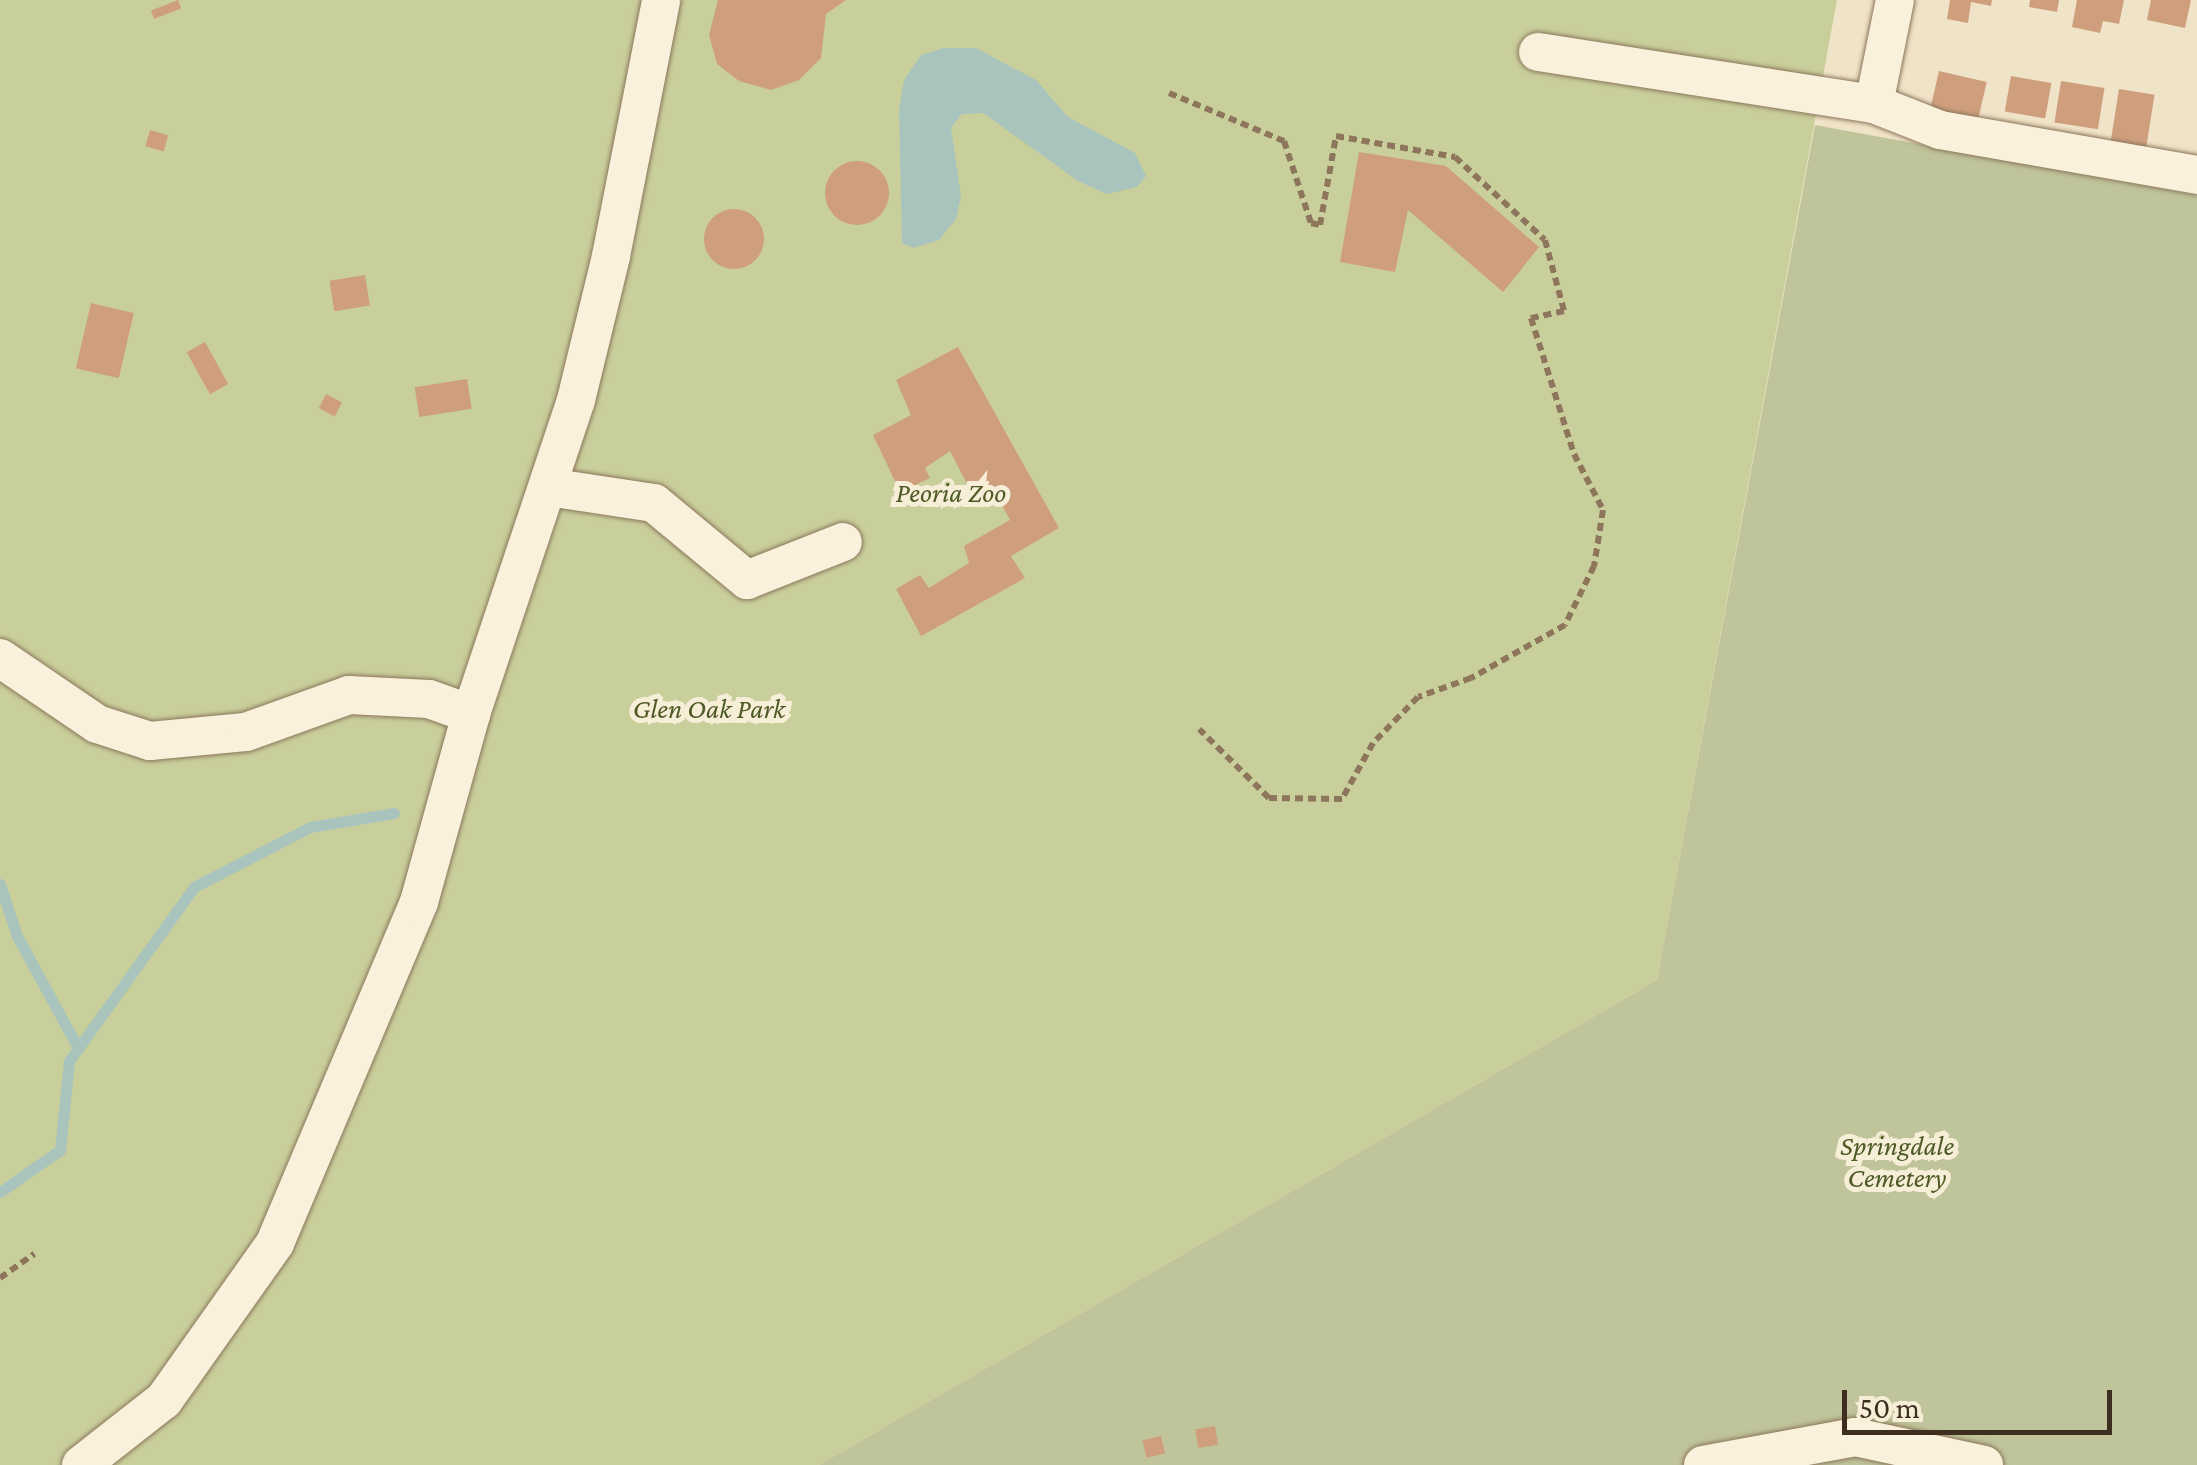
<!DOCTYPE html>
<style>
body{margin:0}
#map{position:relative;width:2197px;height:1465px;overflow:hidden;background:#f0e4c8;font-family:"Crimson Pro",serif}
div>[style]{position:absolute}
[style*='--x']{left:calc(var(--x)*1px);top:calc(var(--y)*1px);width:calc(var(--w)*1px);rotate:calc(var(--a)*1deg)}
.green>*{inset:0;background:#c9cf9b}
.cemetery>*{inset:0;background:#bfc49a}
.water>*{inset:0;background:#a9c4bc}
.stream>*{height:11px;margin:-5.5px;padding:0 5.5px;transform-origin:5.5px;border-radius:5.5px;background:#a9c4bc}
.building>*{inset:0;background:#cf9f7d;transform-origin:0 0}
.round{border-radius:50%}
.path>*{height:6px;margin-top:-3px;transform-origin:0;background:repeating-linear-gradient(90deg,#8d765c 0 8px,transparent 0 13px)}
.roads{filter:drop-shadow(0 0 2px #8d765c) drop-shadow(0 0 2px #8d765c)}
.minor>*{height:38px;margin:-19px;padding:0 19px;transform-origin:19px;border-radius:19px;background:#faf1dc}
span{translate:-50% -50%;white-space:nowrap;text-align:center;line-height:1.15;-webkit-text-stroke:10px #f7eed8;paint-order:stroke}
.park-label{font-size:28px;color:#4d5a26;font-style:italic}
.scale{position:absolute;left:1842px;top:1390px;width:270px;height:45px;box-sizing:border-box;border:5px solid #3d2e20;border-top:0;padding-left:12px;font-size:30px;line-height:35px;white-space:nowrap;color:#3d2e20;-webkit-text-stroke:8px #f7eed8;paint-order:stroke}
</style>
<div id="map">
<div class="green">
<div style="clip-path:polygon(0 0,1837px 0,1657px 980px,819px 1465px,0 1465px)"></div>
</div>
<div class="cemetery">
<div style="clip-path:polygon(1815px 125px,2197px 195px,2197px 1465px,819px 1465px,1657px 980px)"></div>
</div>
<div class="water">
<div style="clip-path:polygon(944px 48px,976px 48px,1036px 80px,1068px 117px,1135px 153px,1146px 176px,1137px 187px,1107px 194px,1078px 181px,983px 113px,962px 114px,951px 128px,961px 196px,956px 219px,939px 240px,914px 248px,902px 243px,899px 109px,904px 80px,921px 55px)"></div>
</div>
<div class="stream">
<div style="--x:0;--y:884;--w:55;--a:71.9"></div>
<div style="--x:17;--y:936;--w:128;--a:61.4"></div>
<div style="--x:0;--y:1192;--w:73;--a:-35"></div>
<div style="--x:60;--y:1150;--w:89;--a:-84.2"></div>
<div style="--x:69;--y:1061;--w:214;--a:-54.3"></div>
<div style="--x:194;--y:887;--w:131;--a:-27.3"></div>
<div style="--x:310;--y:827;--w:85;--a:-9.5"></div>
</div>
<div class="building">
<div style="left:178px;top:0;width:9px;height:29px;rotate:69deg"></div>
<div style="clip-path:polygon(718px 0,846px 0,826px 14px,821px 58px,799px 80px,771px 90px,739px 81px,717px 64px,709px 35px)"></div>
<div style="clip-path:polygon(1950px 0,1992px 0,1991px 6px,1971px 2px,1968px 23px,1947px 19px)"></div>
<div style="clip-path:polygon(2030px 0,2059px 0,2057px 12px,2029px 7px)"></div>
<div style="clip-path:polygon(2077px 0,2124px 0,2119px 24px,2103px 21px,2100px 33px,2072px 27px)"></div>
<div style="clip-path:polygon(2151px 0,2191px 0,2185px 28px,2147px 20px)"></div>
<div style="left:1939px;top:71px;width:49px;height:41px;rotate:13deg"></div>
<div style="left:2011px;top:76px;width:41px;height:36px;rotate:10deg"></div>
<div style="left:2061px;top:81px;width:44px;height:42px;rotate:9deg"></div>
<div style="left:2119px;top:89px;width:36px;height:53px;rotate:9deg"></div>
<div style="left:150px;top:130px;width:19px;height:17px;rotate:16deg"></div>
<div style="clip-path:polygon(1359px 152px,1446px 166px,1539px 247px,1503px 292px,1408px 210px,1395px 272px,1340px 262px)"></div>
<div class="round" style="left:825px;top:161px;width:64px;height:64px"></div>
<div class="round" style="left:704px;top:209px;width:60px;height:60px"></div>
<div style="left:365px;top:275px;width:31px;height:36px;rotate:81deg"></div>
<div style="left:91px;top:303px;width:44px;height:67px;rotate:13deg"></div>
<div style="left:205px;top:342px;width:48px;height:21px;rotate:61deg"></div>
<div style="clip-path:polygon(958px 347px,1059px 528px,1011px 556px,1025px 578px,921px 636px,896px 589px,920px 575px,929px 588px,969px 563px,964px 546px,1010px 520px,995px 492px,978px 505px,950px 451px,925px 468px,930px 478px,900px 492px,873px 435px,911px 415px,896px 380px)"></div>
<div style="left:467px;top:379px;width:30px;height:53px;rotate:81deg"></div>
<div style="left:326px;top:394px;width:18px;height:16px;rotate:27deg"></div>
<div style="left:1215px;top:1426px;width:19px;height:20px;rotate:81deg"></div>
<div style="left:1161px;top:1436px;width:18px;height:19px;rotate:77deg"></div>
</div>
<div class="path">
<div style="--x:1169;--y:93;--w:125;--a:22.7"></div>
<div style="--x:1284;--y:141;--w:86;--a:71.8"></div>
<div style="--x:1311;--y:223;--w:9;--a:13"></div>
<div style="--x:1320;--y:225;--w:90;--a:-79.8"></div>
<div style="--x:1336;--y:136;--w:121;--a:10"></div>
<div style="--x:1455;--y:157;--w:122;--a:42.7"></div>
<div style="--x:1545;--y:240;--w:73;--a:75"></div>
<div style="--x:1564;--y:311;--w:34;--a:168"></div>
<div style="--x:1531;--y:318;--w:143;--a:72.5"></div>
<div style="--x:1574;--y:454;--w:63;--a:62.6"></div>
<div style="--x:1603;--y:510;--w:57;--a:99.1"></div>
<div style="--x:1594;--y:566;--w:66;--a:116.2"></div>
<div style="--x:1565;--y:625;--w:108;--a:150.6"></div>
<div style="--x:1471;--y:678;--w:56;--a:160.3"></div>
<div style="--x:1418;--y:697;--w:64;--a:134.4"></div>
<div style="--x:1373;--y:743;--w:64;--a:119"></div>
<div style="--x:1342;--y:799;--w:73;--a:-179.2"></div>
<div style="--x:1269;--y:798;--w:98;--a:-135.4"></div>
<div style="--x:0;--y:1278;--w:42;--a:-35.2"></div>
</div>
<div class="roads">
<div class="minor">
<div style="--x:1538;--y:52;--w:340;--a:8.8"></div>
<div style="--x:1874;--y:104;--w:71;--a:21.5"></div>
<div style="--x:1940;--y:130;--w:261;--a:9.9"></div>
<div style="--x:1874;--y:104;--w:106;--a:-78.6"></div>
<div style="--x:548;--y:487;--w:107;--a:8.6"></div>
<div style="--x:654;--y:503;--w:121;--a:39.6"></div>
<div style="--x:747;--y:580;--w:103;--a:-21.6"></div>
<div style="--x:0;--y:658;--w:117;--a:34.2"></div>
<div style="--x:97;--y:724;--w:56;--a:17.8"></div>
<div style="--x:150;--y:741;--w:96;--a:-5.4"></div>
<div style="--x:246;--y:732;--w:109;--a:-19.8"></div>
<div style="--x:349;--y:695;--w:80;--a:2.9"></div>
<div style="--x:429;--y:699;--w:45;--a:19.7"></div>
<div style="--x:81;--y:1465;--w:105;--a:-38.1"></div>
<div style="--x:164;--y:1400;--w:192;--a:-54.7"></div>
<div style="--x:275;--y:1243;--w:370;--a:-67.1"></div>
<div style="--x:419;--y:902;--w:195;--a:-74.5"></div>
<div style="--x:471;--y:714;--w:331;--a:-71.5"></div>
<div style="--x:576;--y:400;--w:148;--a:-76.3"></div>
<div style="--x:611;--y:256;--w:261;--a:-78.9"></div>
<div style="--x:1703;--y:1465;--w:155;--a:-10.4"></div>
<div style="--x:1855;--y:1437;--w:132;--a:12.2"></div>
</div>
</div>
<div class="park-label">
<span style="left:951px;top:493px">Peoria Zoo</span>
<span style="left:709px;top:709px">Glen Oak Park</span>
<span style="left:1897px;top:1162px">Springdale<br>Cemetery</span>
</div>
<div class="scale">50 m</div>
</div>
